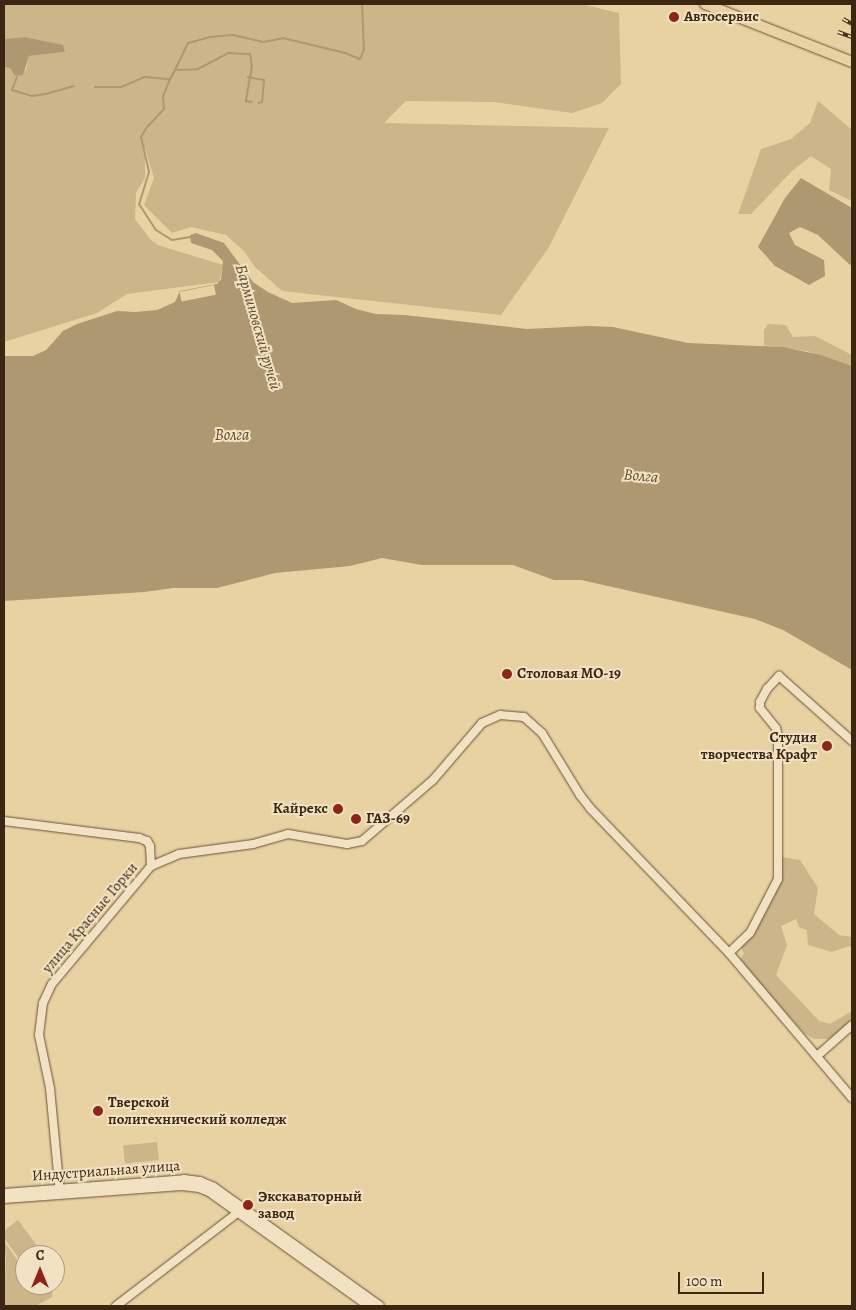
<!DOCTYPE html>
<meta charset="utf-8">
<style>
body{margin:0}
#map{position:relative;width:856px;height:1310px;overflow:hidden;background:#e9d2a2;font-family:Alegreya,serif}
div>[style]{position:absolute}
[style*='--x']{left:calc(var(--x)*1px);top:calc(var(--y)*1px);width:calc(var(--w)*1px);rotate:calc(var(--a)*1deg)}
.green>*{inset:0;background:#cbb589;transform-origin:0 0}
.water>*{inset:0;background:#ae9871}
.pier>*{inset:0;background:#e9d2a2;transform-origin:0 0}
.stream>*{height:2px;margin:-1px;padding:0 1px;transform-origin:1px;border-radius:1px;background:#ae9871}
.roads{filter:drop-shadow(0 0 1px #665235) drop-shadow(0 0 1px #665235)}
.minor>*{height:8px;margin:-4px;padding:0 4px;transform-origin:4px;border-radius:4px;background:#f1e2c3}
.major>*{height:10px;margin:-5px;padding:0 5px;transform-origin:5px;border-radius:5px;background:#e9d2a2}
.rail>*{height:4px;margin-top:-2px;transform-origin:0;background:repeating-linear-gradient(90deg,#f1e2c3 0 5.5px,#3b2711 0 11px);box-sizing:border-box;border-block:1px solid #3b2711}
.dots>*{width:14px;height:14px;translate:-50% -50%;box-sizing:border-box;border:2px solid #f1e2c3;border-radius:50%}
span{translate:-50% -50%;white-space:nowrap;text-align:center;line-height:1.15;-webkit-text-stroke:4px #f1e2c3;paint-order:stroke}
.poi-label{font-size:15px;color:#3b2711;font-weight:700}
.left{translate:0 -50%;text-align:left}
.right{translate:-100% -50%;text-align:right}
.street-label{font-size:15px;color:#3b2711}
.water-label{font-size:16px;color:#5e492e;font-style:italic}
.frame{position:absolute;inset:0;border:5px solid #3b2711;pointer-events:none}
.north{position:absolute;left:15px;top:1245px;width:50px;height:50px;box-sizing:border-box;background:#f1e2c3;border:1px solid #a8977c;border-radius:50%;rotate:0deg;font-size:14px;font-weight:700;line-height:20px;text-align:center;color:#3b2711}
.north::after{content:'';display:block;margin:auto;width:18px;height:22px;background:#8f2418;clip-path:polygon(50% 0,100% 100%,50% 72%,0 100%)}
.scale{position:absolute;left:678px;top:1272px;width:86px;height:22px;box-sizing:border-box;border:2px solid #3b2711;border-top:0;padding-left:6px;font-size:15px;line-height:18px;white-space:nowrap;color:#3b2711;-webkit-text-stroke:4px #f1e2c3;paint-order:stroke}
</style>
<div id="map">
<div class="green">
<div style="clip-path:polygon(4px 4px,581px 4px,619px 13px,621px 84px,602px 103px,572px 113px,494px 102px,406px 101px,384px 123px,609px 128px,549px 247px,501px 315px,282px 291px,255px 267px,244px 251px,226px 235px,191px 227px,172px 233px,144px 205px,154px 178px,145px 148px,145px 178px,136px 193px,135px 219px,150px 239px,158px 245px,223px 265px,219px 282px,127px 294px,97px 313px,4px 342px,4px 67px,10px 68px,15px 76px,26px 70px,29px 56px,65px 52px,62px 45px,25px 37px,4px 39px)"></div>
<div style="clip-path:polygon(818px 101px,852px 130px,852px 201px,829px 190px,831px 169px,811px 156px,792px 171px,751px 214px,738px 214px,761px 149px,791px 139px,810px 123px)"></div>
<div style="clip-path:polygon(768px 324px,786px 325px,793px 337px,815px 336px,852px 355px,852px 366px,807px 351px,764px 345px,764px 330px)"></div>
<div style="clip-path:polygon(782px 857px,800px 860px,818px 888px,814px 914px,839px 935px,852px 937px,852px 948px,849px 946px,832px 952px,808px 945px,807px 930px,799px 927px,796px 919px,781px 926px,787px 945px,776px 975px,819px 1021px,830px 1024px,852px 1011px,852px 1021px,830px 1039px,814px 1039px,804px 1033px,739px 961px,744px 953px,741px 947px,752px 935px,779px 881px)"></div>
<div style="left:157px;top:1142px;width:18px;height:34px;rotate:84deg"></div>
<div style="clip-path:polygon(18px 1220px,41px 1251px,36px 1255px,25px 1255px,24px 1265px,4px 1238px,4px 1231px)"></div>
<div style="clip-path:polygon(4px 1241px,21px 1266px,25px 1266px,25px 1285px,53px 1285px,52px 1297px,36px 1306px,4px 1306px,6px 1259px)"></div>
</div>
<div class="water">
<div style="clip-path:polygon(25px 37px,63px 45px,65px 52px,29px 56px,23px 75px,15px 76px,10px 68px,4px 67px,4px 39px)"></div>
<div style="clip-path:polygon(801px 178px,852px 208px,852px 264px,850px 265px,818px 235px,800px 227px,789px 233px,795px 245px,824px 260px,825px 276px,809px 285px,775px 266px,758px 247px,785px 198px)"></div>
<div style="clip-path:polygon(196px 233px,224px 243px,253px 282px,268px 292px,292px 303px,336px 300px,356px 309px,376px 314px,405px 315px,527px 329px,588px 326px,613px 327px,688px 343px,783px 347px,821px 355px,852px 366px,852px 670px,783px 630px,755px 619px,581px 580px,554px 580px,513px 565px,422px 565px,382px 558px,350px 566px,275px 573px,217px 588px,173px 588px,144px 592px,4px 601px,4px 356px,33px 356px,46px 350px,63px 331px,77px 324px,117px 311px,135px 312px,157px 310px,175px 302px,180px 291px,217px 284px,221px 279px,223px 261px,212px 250px,191px 243px,190px 235px)"></div>
</div>
<div class="pier">
<div style="left:214px;top:285px;width:10px;height:35px;rotate:79deg"></div>
</div>
<div class="stream">
<div style="--x:175;--y:70;--w:23;--a:-2"></div>
<div style="--x:198;--y:69;--w:34;--a:-28"></div>
<div style="--x:228;--y:53;--w:22;--a:3"></div>
<div style="--x:250;--y:54;--w:12;--a:81"></div>
<div style="--x:252;--y:66;--w:36;--a:100"></div>
<div style="--x:246;--y:101;--w:6;--a:9"></div>
<div style="--x:17;--y:77;--w:14;--a:111"></div>
<div style="--x:12;--y:90;--w:21;--a:17"></div>
<div style="--x:32;--y:96;--w:14;--a:-8"></div>
<div style="--x:46;--y:94;--w:29;--a:-16"></div>
<div style="--x:248;--y:77;--w:16;--a:11"></div>
<div style="--x:264;--y:80;--w:22;--a:95"></div>
<div style="--x:262;--y:102;--w:4;--a:166"></div>
<div style="--x:171;--y:78;--w:39;--a:-64"></div>
<div style="--x:188;--y:43;--w:23;--a:-15"></div>
<div style="--x:210;--y:37;--w:23;--a:-5"></div>
<div style="--x:233;--y:35;--w:31;--a:13"></div>
<div style="--x:263;--y:42;--w:20;--a:-11"></div>
<div style="--x:283;--y:38;--w:64;--a:13.6"></div>
<div style="--x:345;--y:53;--w:16;--a:22"></div>
<div style="--x:360;--y:59;--w:10;--a:-66"></div>
<div style="--x:364;--y:50;--w:46;--a:-92.5"></div>
<div style="--x:95;--y:87;--w:26;--a:0"></div>
<div style="--x:121;--y:87;--w:26;--a:-23"></div>
<div style="--x:145;--y:77;--w:25;--a:5"></div>
<div style="--x:170;--y:79;--w:18;--a:112"></div>
<div style="--x:163;--y:96;--w:13;--a:86"></div>
<div style="--x:164;--y:109;--w:25;--a:133"></div>
<div style="--x:147;--y:127;--w:12;--a:121"></div>
<div style="--x:141;--y:137;--w:36;--a:77"></div>
<div style="--x:149;--y:172;--w:34;--a:107"></div>
<div style="--x:139;--y:204;--w:31;--a:57"></div>
<div style="--x:156;--y:230;--w:19;--a:32"></div>
<div style="--x:172;--y:240;--w:19;--a:-9"></div>
</div>
<div class="roads">
<div class="minor">
<div style="--x:4;--y:821;--w:136;--a:7.2"></div>
<div style="--x:139;--y:838;--w:9;--a:21"></div>
<div style="--x:147;--y:841;--w:6;--a:59"></div>
<div style="--x:150;--y:846;--w:20;--a:87"></div>
<div style="--x:729;--y:953;--w:29;--a:-44"></div>
<div style="--x:750;--y:933;--w:61;--a:-62.6"></div>
<div style="--x:778;--y:879;--w:143;--a:-90"></div>
<div style="--x:778;--y:736;--w:8;--a:-104"></div>
<div style="--x:776;--y:728;--w:26;--a:-129"></div>
<div style="--x:760;--y:708;--w:6;--a:-90"></div>
<div style="--x:760;--y:702;--w:15;--a:-62"></div>
<div style="--x:767;--y:689;--w:18;--a:-47"></div>
<div style="--x:779;--y:676;--w:98;--a:41.7"></div>
<div style="--x:817;--y:1056;--w:47;--a:-41.5"></div>
<div style="--x:4;--y:1193;--w:181;--a:-4.4"></div>
<div style="--x:184;--y:1179;--w:16;--a:7"></div>
<div style="--x:200;--y:1181;--w:15;--a:23"></div>
<div style="--x:214;--y:1187;--w:204;--a:35.6"></div>
<div style="--x:60;--y:1194;--w:106;--a:-95.4"></div>
<div style="--x:50;--y:1088;--w:54;--a:-101.7"></div>
<div style="--x:39;--y:1035;--w:32;--a:-83"></div>
<div style="--x:43;--y:1003;--w:21;--a:-65"></div>
<div style="--x:52;--y:984;--w:154;--a:-50"></div>
<div style="--x:151;--y:866;--w:30;--a:-23"></div>
<div style="--x:179;--y:854;--w:75;--a:-7.7"></div>
<div style="--x:253;--y:844;--w:36;--a:-16"></div>
<div style="--x:288;--y:834;--w:60;--a:9.6"></div>
<div style="--x:347;--y:844;--w:15;--a:-11"></div>
<div style="--x:362;--y:841;--w:94;--a:-40.7"></div>
<div style="--x:433;--y:780;--w:75;--a:-49.3"></div>
<div style="--x:482;--y:723;--w:20;--a:-24"></div>
<div style="--x:500;--y:715;--w:24;--a:5"></div>
<div style="--x:524;--y:717;--w:24;--a:42"></div>
<div style="--x:542;--y:733;--w:73;--a:58.5"></div>
<div style="--x:580;--y:795;--w:18;--a:52"></div>
<div style="--x:591;--y:809;--w:199;--a:46.2"></div>
<div style="--x:729;--y:953;--w:190;--a:49.7"></div>
<div style="--x:4;--y:1199;--w:178;--a:-4.2"></div>
<div style="--x:182;--y:1186;--w:17;--a:7"></div>
<div style="--x:199;--y:1188;--w:11;--a:22"></div>
<div style="--x:209;--y:1192;--w:196;--a:35.6"></div>
<div style="--x:116;--y:1306;--w:158;--a:-37.5"></div>
</div>
<div class="major">
<div style="--x:705;--y:4;--w:158;--a:21.5"></div>
</div>
</div>
<div class="rail">
<div style="--x:843;--y:19;--w:10;--a:29"></div>
<div style="--x:838;--y:32;--w:15;--a:20"></div>
</div>
<div class="dots">
<div style="left:674px;top:17px;background:#8f2418"></div>
<div style="left:507px;top:674px;background:#8f2418"></div>
<div style="left:827px;top:746px;background:#8f2418"></div>
<div style="left:338px;top:809px;background:#8f2418"></div>
<div style="left:356px;top:819px;background:#8f2418"></div>
<div style="left:98px;top:1111px;background:#8f2418"></div>
<div style="left:248px;top:1205px;background:#8f2418"></div>
</div>
<div class="poi-label">
<span class="left" style="left:684px;top:17px">Автосервис</span>
<span class="left" style="left:517px;top:674px">Столовая МО-19</span>
<span class="right" style="left:817px;top:746px">Студия<br>творчества Крафт</span>
<span class="right" style="left:328px;top:809px">Кайрекс</span>
<span class="left" style="left:366px;top:819px">ГАЗ-69</span>
<span class="left" style="left:108px;top:1111px">Тверской<br>политехнический колледж</span>
<span class="left" style="left:258px;top:1205px">Экскаваторный<br>завод</span>
</div>
<div class="street-label">
<span style="left:90px;top:918px;rotate:-50deg">улица Красные Горки</span>
<span style="left:106px;top:1171px;rotate:-4deg">Индустриальная улица</span>
</div>
<div class="water-label">
<span style="left:258px;top:327px;rotate:74deg">Барминовский ручей</span>
<span style="left:232px;top:435px">Волга</span>
<span style="left:641px;top:476px;rotate:5deg">Волга</span>
</div>
<div class="frame"></div>
<div class="north">С</div>
<div class="scale">100 m</div>
</div>
